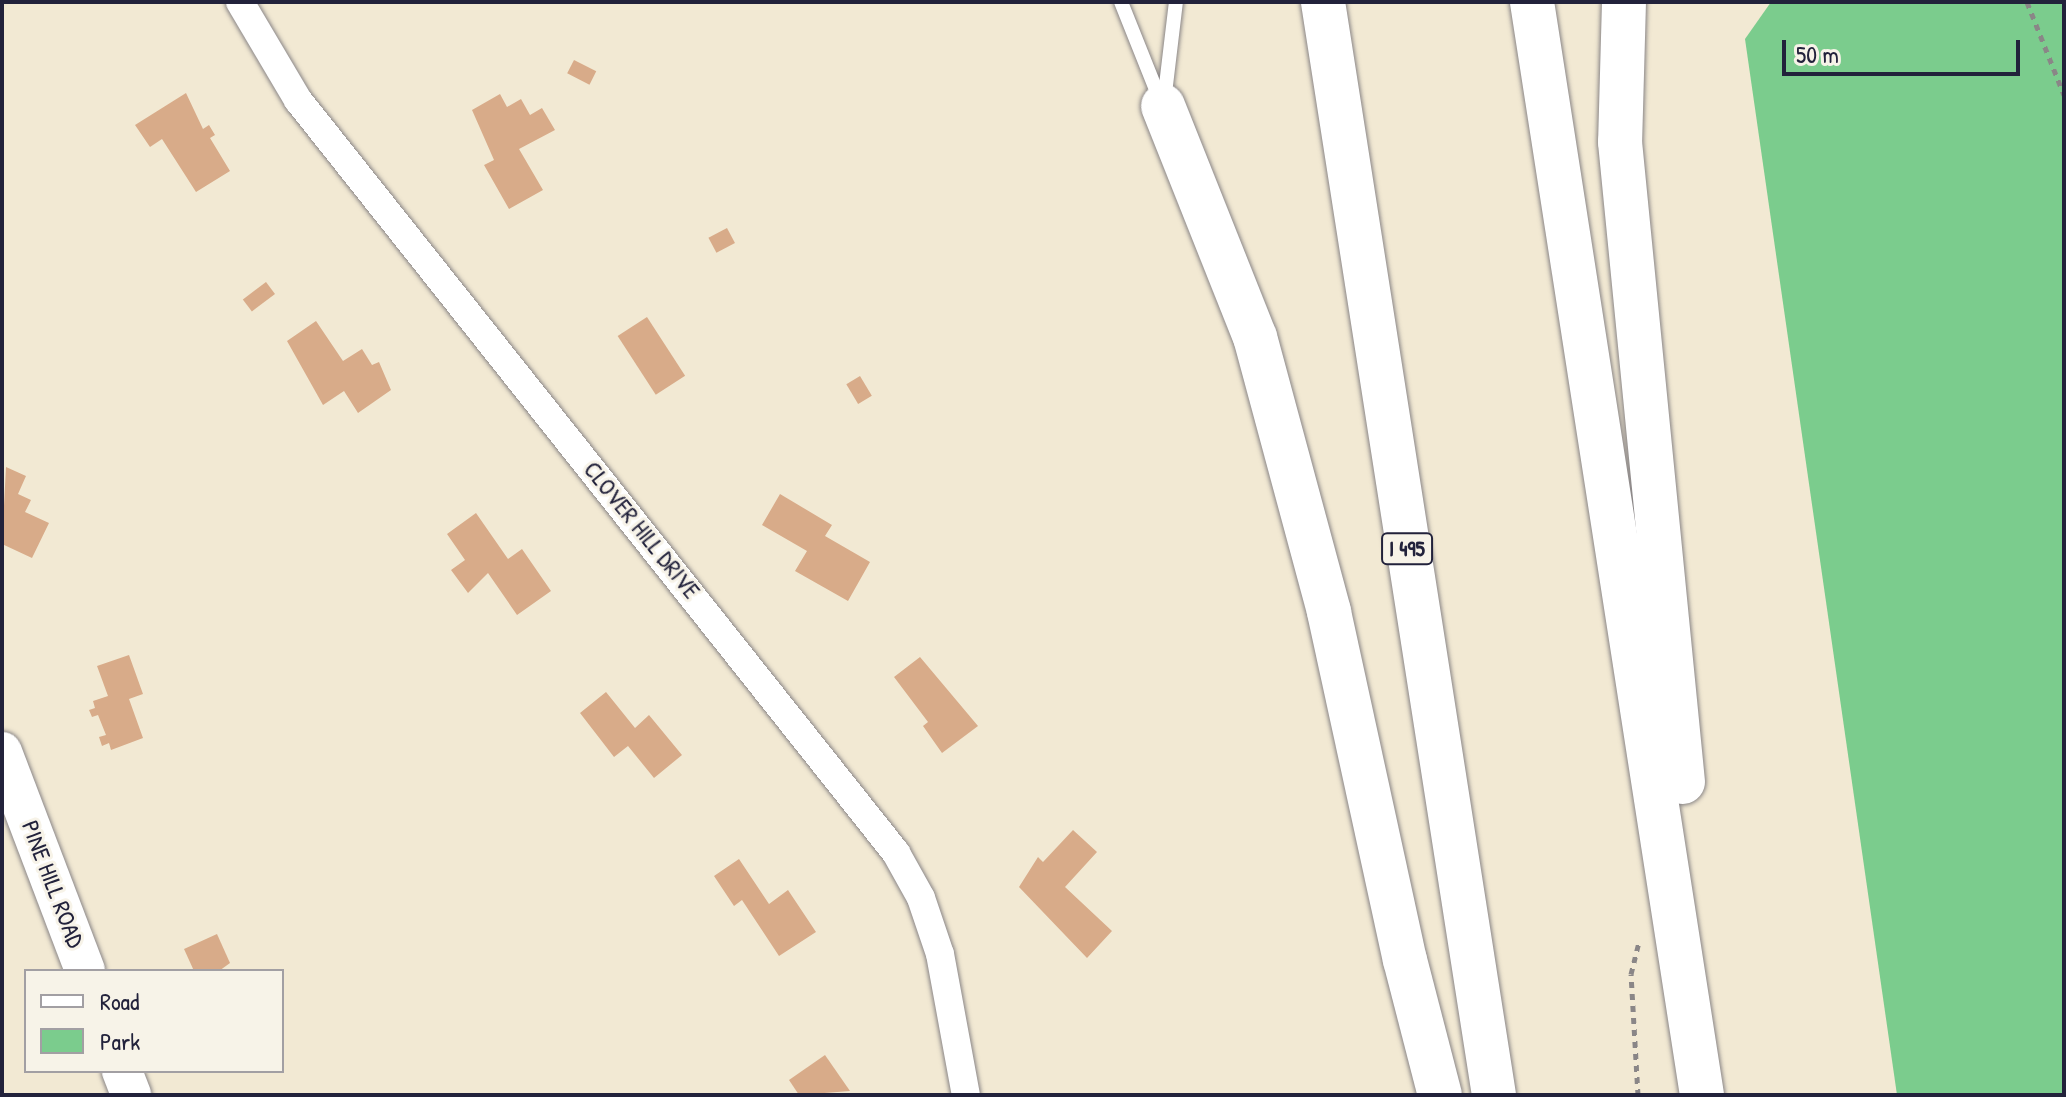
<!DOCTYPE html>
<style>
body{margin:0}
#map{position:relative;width:2066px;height:1097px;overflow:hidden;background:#f2e9d3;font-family:"Patrick Hand",sans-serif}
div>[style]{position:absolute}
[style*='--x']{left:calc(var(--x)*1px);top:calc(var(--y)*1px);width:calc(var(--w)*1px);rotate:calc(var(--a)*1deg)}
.green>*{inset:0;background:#7bcc8d}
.building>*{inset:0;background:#d8ab89;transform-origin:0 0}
.path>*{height:5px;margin-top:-2.5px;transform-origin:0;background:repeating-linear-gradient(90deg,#8a8687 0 6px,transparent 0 12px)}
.roads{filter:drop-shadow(0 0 2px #8a8687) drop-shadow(0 0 2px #8a8687)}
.lane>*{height:14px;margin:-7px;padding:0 7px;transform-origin:7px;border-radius:7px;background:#fff}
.street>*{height:28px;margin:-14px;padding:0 14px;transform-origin:14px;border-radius:14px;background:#fff}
.secondary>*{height:40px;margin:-20px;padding:0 20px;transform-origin:20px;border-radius:20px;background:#fff}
.highway>*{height:44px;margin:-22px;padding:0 22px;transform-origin:22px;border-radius:22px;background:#fff}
span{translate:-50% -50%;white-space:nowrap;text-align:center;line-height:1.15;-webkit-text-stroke:6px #f7f3e8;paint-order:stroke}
.shield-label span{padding:2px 6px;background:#f7f3e8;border:2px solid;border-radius:6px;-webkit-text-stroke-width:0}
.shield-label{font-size:22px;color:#22223b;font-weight:700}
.street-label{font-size:24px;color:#22223b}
.frame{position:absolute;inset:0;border:4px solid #22223b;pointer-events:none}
.legend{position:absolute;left:24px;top:969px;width:260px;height:104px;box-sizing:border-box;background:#f7f3e8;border:2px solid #a29fa3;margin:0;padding:10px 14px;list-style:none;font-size:24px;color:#22223b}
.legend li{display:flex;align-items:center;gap:16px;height:40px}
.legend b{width:40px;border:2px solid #a29fa3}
.scale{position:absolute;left:1782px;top:40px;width:238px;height:36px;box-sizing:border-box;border:4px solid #22223b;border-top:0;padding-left:10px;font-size:24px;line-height:28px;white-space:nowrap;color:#22223b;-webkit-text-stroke:6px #f7f3e8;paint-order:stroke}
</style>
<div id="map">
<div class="green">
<div style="clip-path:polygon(1771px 2px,2064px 2px,2064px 1095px,1897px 1095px,1745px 39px)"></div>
</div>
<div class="building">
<div style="left:574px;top:60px;width:25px;height:15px;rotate:27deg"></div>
<div style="clip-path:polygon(186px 93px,203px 129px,209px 125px,215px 135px,210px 138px,230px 171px,196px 192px,162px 139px,150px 147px,135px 125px)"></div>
<div style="clip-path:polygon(500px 94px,507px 107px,521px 99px,530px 115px,542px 108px,555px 130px,519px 149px,543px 190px,509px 209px,484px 165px,494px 160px,472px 110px)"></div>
<div style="left:727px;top:228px;width:17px;height:21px;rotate:62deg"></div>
<div style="left:266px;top:282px;width:15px;height:29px;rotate:53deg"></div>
<div style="left:647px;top:317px;width:70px;height:35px;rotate:57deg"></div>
<div style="clip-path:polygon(316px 321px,343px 361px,362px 349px,372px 365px,379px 362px,391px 390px,358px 413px,344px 391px,323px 405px,287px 341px)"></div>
<div style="left:860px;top:376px;width:23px;height:16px;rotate:59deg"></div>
<div style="clip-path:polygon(6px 467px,26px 476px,18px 494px,31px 500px,25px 512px,49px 523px,32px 558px,2px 544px)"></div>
<div style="clip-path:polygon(780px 494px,832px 525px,825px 536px,870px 562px,848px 601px,795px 571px,807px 551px,762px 525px)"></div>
<div style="clip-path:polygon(476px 513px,508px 559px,522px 549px,551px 591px,517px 615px,488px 573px,468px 593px,451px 570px,465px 560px,447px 534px)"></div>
<div style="clip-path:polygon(129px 655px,143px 694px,129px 699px,143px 738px,111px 750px,109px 743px,102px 746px,99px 737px,106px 735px,98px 715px,92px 717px,89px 710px,95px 708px,93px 701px,108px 696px,97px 666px)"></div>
<div style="clip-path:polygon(920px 657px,978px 726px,942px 753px,923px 726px,928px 722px,894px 677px)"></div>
<div style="clip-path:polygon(606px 692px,635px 728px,649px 715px,682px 755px,654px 778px,628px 746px,614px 757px,580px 713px)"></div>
<div style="clip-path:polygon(1073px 830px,1097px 852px,1065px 887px,1112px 931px,1087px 958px,1019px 887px,1038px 857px,1043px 862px)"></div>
<div style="clip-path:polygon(739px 859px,769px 904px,788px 890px,816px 932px,779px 956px,742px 900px,734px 906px,714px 876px)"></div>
<div style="clip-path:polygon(217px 934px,230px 963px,219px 971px,194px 971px,184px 949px)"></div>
<div style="clip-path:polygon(825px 1055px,850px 1091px,799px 1095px,789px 1080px)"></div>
</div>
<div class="path">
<div style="--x:2027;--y:2;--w:100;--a:68.3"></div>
<div style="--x:1638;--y:1095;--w:121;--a:-93.3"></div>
<div style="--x:1631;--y:974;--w:34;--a:-76"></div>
</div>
<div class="roads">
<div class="lane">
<div style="--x:1121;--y:2;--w:108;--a:68.2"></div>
<div style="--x:1164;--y:102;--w:101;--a:-83.2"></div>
</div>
<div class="street">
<div style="--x:240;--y:2;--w:114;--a:59.4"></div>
<div style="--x:298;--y:100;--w:962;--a:51.54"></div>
<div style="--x:896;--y:853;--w:51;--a:60.9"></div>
<div style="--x:921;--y:898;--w:59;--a:71.3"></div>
<div style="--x:940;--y:954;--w:143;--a:79.6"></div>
</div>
<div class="secondary">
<div style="--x:2;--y:752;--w:234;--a:69.2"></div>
<div style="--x:122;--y:1071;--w:26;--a:69"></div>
</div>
<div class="highway">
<div style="--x:1323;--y:2;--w:1106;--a:81.11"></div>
<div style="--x:1532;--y:2;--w:1106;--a:81.16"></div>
<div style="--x:1624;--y:2;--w:140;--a:91.6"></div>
<div style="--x:1620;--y:142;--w:643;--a:84.38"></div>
<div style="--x:1163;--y:106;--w:249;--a:68.3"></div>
<div style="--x:1255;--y:337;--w:285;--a:74.9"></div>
<div style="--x:1329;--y:612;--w:356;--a:77.7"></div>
<div style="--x:1405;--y:960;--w:139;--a:75.5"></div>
</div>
</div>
<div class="shield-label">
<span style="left:1407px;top:549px">I 495</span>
</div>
<div class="street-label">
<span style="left:642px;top:530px;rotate:51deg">CLOVER HILL DRIVE</span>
<span style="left:53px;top:884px;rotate:69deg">PINE HILL ROAD</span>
</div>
<div class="frame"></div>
<ul class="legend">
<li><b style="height:10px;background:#fff"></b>Road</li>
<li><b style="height:22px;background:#7bcc8d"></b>Park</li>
</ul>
<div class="scale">50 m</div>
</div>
